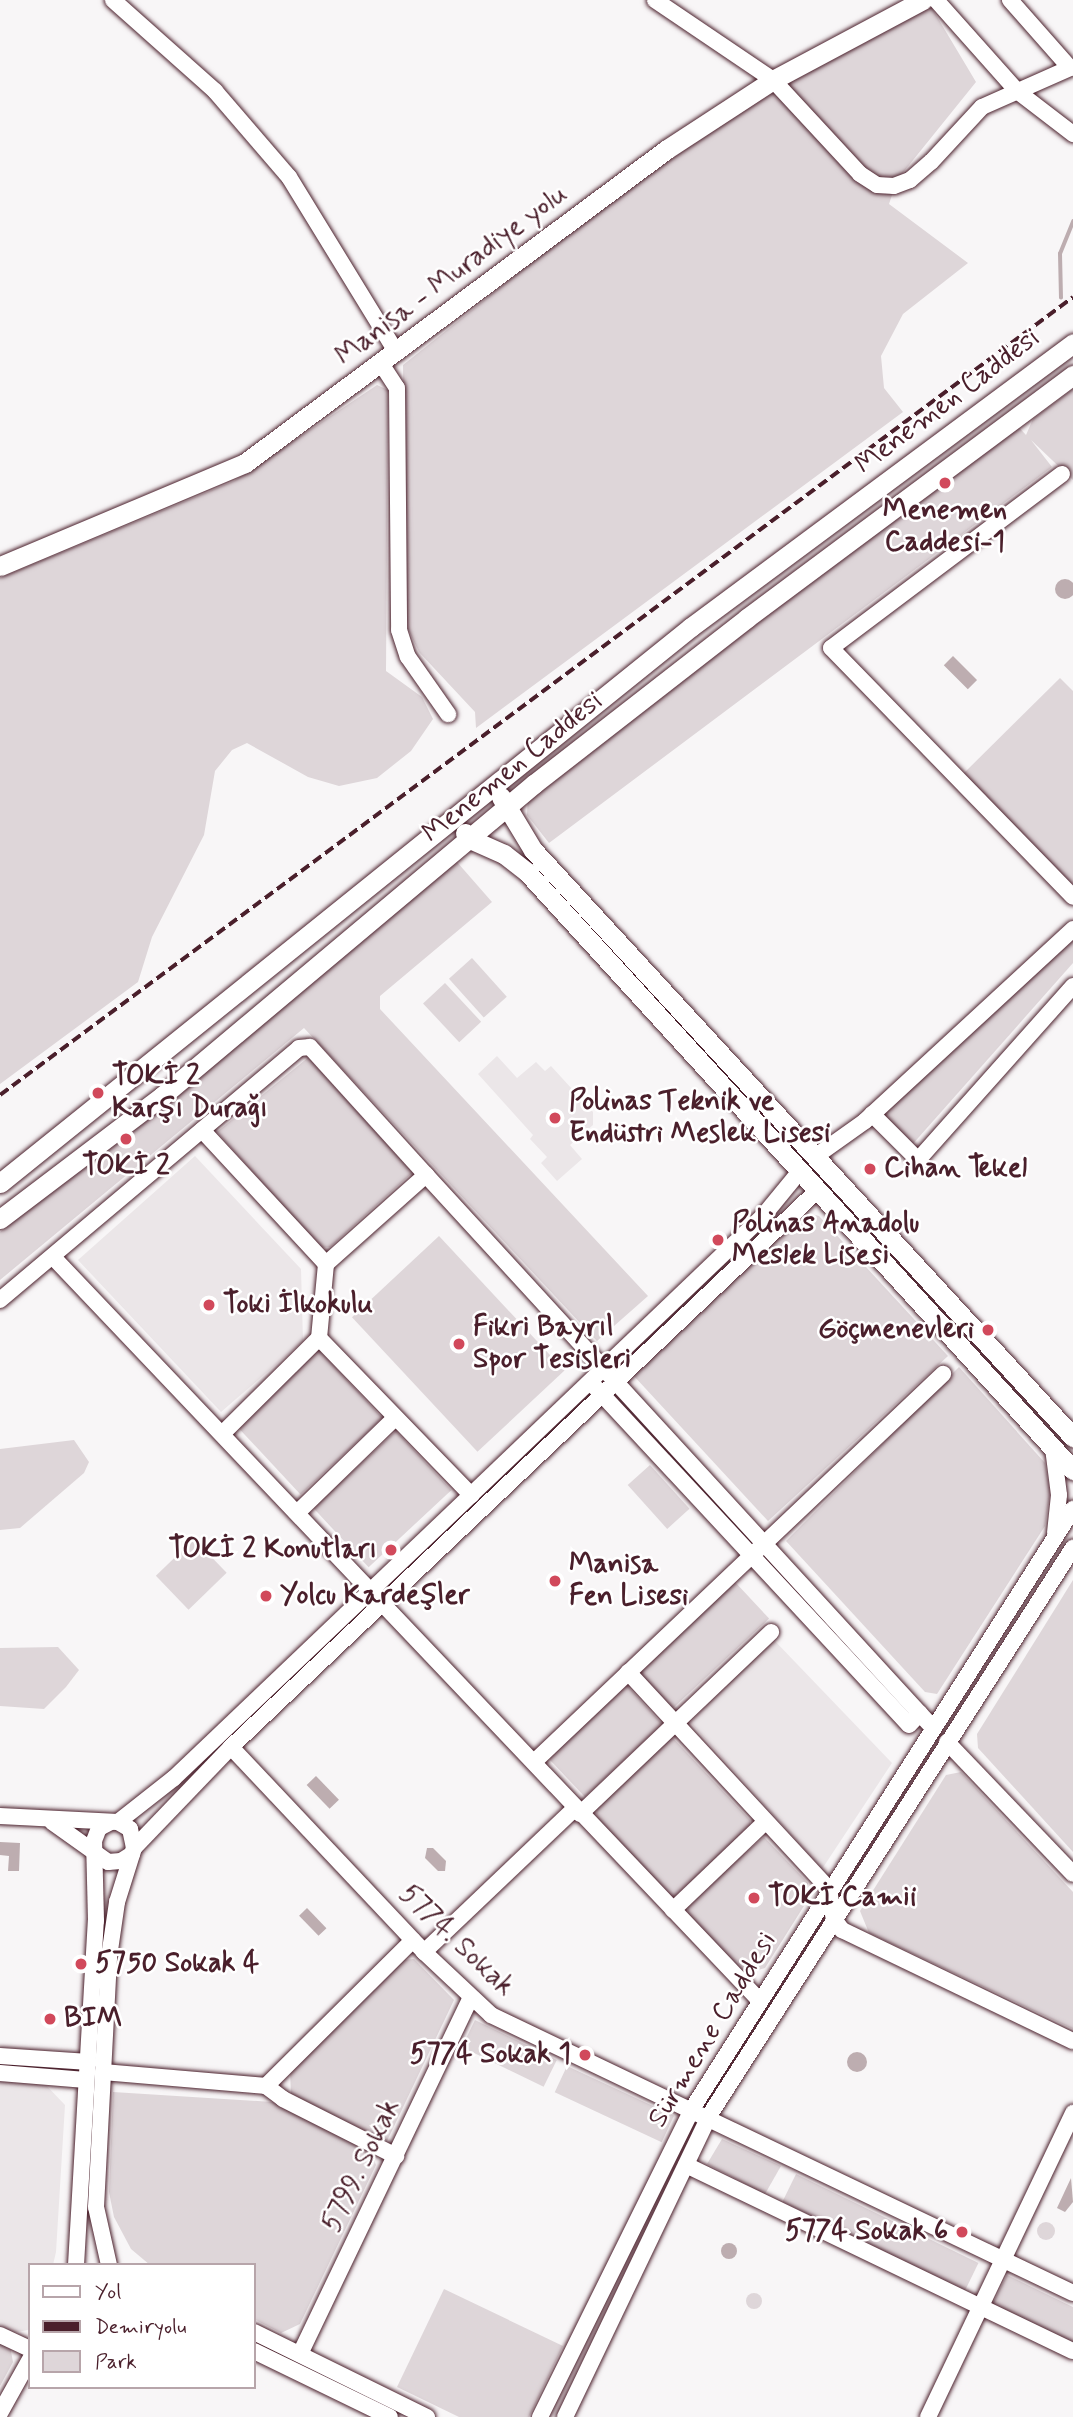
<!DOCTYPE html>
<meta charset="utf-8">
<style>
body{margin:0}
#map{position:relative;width:1073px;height:2417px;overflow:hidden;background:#f8f6f7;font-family:Mynerve,sans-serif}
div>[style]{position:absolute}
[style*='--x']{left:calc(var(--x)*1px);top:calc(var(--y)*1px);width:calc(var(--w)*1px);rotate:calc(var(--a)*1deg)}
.built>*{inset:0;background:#ebe6e8}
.green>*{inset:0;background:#ded6d9;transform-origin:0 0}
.round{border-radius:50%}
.water>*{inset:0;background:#bdadb0;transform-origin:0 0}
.stream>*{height:3.5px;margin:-1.75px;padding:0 1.75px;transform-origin:1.75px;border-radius:1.75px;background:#bdadb0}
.roads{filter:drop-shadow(0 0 2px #4a1f2b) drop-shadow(0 0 2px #4a1f2b)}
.minor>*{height:16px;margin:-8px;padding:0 8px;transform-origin:8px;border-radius:8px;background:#fff}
.major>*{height:19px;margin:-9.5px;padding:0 9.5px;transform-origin:9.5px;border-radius:9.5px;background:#fff}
.rail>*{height:3.5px;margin-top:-1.75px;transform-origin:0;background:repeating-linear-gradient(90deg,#4a1f2b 0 10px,transparent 0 15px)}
.dots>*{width:19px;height:19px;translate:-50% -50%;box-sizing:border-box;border:4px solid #fff;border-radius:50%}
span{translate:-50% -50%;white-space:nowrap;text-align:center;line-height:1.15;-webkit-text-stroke:5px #fff;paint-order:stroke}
.street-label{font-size:28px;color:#4a1f2b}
.poi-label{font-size:28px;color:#4a1f2b;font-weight:700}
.left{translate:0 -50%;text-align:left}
.right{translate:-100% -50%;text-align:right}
.legend{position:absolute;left:28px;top:2263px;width:228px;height:126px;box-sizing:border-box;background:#fff;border:2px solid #b7a5aa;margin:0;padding:9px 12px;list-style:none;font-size:21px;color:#4a1f2b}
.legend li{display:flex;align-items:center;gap:14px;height:35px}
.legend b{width:35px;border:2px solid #b7a5aa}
</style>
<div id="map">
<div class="built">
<div style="clip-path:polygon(497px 1056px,517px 1078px,536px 1062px,545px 1071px,551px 1066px,593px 1112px,593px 1125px,570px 1145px,582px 1159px,557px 1181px,541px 1163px,547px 1157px,530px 1139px,533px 1135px,478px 1074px)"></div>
<div style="clip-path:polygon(195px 1156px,301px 1269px,303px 1341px,221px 1412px,78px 1260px)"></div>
<div style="clip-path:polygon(773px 1639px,892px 1763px,822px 1869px,690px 1722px)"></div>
<div style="clip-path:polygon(0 2081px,43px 2082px,65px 2105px,56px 2252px,53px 2265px,30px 2265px,30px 2325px,28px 2330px,11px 2333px,0 2327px)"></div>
</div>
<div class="green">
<div style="clip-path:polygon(930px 5px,976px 82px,897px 180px,889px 204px,968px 263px,903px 314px,881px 356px,884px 388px,903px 412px,476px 728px,475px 712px,419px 652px,406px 625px,403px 365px,586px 219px,750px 104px)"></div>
<div style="clip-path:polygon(377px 385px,388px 390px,386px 671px,422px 697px,433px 719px,411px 751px,377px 778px,339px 786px,308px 777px,247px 743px,232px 750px,215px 771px,204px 835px,152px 937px,138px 982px,0 1084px,0 578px,234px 481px)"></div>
<div style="clip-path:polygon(1073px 389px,1073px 480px,1031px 440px,1052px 467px,549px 843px,527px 815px,528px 796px,1012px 420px,1026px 435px,1033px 419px)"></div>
<div style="clip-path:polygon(1060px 678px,1073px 691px,1073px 893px,962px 775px)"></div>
<div style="clip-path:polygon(457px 862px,492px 902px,380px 996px,380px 1009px,648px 1296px,597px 1341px,304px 1028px,0 1280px,0 1232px)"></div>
<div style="clip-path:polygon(1073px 935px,1073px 963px,911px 1146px,878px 1114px)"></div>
<div style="left:472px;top:958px;width:52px;height:31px;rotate:48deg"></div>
<div style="left:445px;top:983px;width:53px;height:30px;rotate:47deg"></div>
<div style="clip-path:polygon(310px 1056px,414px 1171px,330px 1247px,321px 1248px,217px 1132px)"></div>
<div style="clip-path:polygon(811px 1214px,819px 1216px,948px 1356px,768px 1521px,633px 1375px,801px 1216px)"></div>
<div style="left:439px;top:1236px;width:184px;height:119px;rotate:47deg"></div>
<div style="left:319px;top:1350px;width:93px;height:112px;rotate:47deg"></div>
<div style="clip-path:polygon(959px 1367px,1045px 1463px,1050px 1492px,1045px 1526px,937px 1694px,925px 1692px,786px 1541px)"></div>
<div style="left:396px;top:1431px;width:81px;height:113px;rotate:47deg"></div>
<div style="clip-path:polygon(74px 1440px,89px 1462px,84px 1473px,20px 1528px,0 1530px,0 1449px)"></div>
<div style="left:650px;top:1465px;width:59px;height:30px;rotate:48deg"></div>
<div style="left:194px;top:1539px;width:47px;height:53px;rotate:46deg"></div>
<div style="clip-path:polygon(1073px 1580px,1073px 1852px,978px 1748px,977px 1734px)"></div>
<div style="left:735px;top:1582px;width:50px;height:132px;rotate:47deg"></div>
<div style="clip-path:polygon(58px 1647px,79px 1670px,66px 1687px,44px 1709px,0 1706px,0 1648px)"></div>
<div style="clip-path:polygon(624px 1682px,662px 1724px,585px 1797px,550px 1760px,551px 1752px)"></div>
<div style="clip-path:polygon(671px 1736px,750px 1820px,750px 1827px,671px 1900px,596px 1821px,597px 1803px)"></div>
<div style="clip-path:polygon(961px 1772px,1073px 1892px,1073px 2029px,869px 1933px,860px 1911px,946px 1775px)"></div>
<div style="clip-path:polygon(764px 1837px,808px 1883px,809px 1898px,765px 1968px,745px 1974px,688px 1916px,688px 1902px)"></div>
<div style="clip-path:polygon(414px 1959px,454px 2000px,387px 2141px,291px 2096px,290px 2069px,401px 1960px)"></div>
<div style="left:475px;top:2020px;width:91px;height:30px;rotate:26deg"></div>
<div style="left:567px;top:2066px;width:118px;height:29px;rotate:25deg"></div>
<div style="clip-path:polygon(113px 2092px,272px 2102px,371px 2151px,376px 2165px,300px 2324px,281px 2333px,254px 2319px,254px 2265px,150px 2265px,131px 2249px,114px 2217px,109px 2192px)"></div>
<div style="clip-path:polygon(722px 2139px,781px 2166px,765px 2194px,707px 2164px)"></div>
<div style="left:796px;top:2174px;width:203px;height:31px;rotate:26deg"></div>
<div class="round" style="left:1037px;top:2222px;width:18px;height:18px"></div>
<div style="clip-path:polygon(1007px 2275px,1073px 2307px,1073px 2343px,992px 2305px)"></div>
<div style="clip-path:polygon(444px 2289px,563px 2346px,529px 2417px,459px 2417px,397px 2387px)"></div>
<div class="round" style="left:746px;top:2293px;width:16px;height:16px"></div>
<div style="clip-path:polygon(0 2342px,10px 2346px,13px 2362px,0 2386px)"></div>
</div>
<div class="water">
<div class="round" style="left:1055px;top:579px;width:20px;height:20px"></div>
<div style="left:953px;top:656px;width:34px;height:13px;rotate:45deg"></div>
<div style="left:316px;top:1776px;width:33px;height:13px;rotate:46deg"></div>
<div style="clip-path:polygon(0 1842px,20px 1843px,19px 1871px,8px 1871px,9px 1856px,0 1855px)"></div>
<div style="clip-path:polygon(427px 1848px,433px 1848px,446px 1861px,445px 1871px,438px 1871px,425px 1858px)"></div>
<div style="left:307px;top:1908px;width:28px;height:11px;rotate:46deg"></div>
<div class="round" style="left:847px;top:2052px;width:20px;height:20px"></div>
<div style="clip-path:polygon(1071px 2178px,1073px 2202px,1065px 2212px,1057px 2208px)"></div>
<div class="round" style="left:721px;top:2243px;width:16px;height:16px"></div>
</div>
<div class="stream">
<div style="--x:1061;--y:298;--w:44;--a:-91.3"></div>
<div style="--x:1060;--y:254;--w:35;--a:-68"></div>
</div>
<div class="roads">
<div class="minor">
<div style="--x:113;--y:0;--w:137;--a:41.7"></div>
<div style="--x:215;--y:91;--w:113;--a:49.3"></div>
<div style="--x:289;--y:177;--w:206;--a:58.5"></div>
<div style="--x:655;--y:0;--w:143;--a:34.1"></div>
<div style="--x:773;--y:80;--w:128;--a:47.2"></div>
<div style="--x:860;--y:174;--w:20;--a:33"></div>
<div style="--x:877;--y:185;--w:17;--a:3"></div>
<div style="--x:894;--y:186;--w:17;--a:-21"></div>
<div style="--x:910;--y:180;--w:28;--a:-41"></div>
<div style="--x:931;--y:162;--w:75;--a:-47.2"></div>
<div style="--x:982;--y:107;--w:96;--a:-23.9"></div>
<div style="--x:1070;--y:68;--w:91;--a:-131.4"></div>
<div style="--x:936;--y:0;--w:122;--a:48.3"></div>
<div style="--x:1017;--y:91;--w:71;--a:37.5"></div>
<div style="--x:382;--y:365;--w:27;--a:57"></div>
<div style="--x:397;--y:388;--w:242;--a:89.5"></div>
<div style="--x:399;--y:630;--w:28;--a:72"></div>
<div style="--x:408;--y:657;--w:70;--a:54.9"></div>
<div style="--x:1062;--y:474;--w:289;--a:143"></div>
<div style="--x:831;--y:648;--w:347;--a:45.8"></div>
<div style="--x:872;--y:1114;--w:65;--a:45"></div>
<div style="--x:918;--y:1160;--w:233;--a:-48.3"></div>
<div style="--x:202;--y:1130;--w:183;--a:47.2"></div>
<div style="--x:326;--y:1264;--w:74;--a:95.4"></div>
<div style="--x:319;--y:1338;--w:219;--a:45.9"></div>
<div style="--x:816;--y:1156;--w:60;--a:-35.5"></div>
<div style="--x:865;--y:1121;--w:283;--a:-42.7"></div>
<div style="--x:53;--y:1257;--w:1026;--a:46.46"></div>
<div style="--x:326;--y:1264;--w:134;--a:-41.7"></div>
<div style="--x:426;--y:1175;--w:750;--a:47.48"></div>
<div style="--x:0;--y:1300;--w:391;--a:-40.1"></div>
<div style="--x:299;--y:1048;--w:11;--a:-5"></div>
<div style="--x:310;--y:1047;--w:173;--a:47.8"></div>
<div style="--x:595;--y:1387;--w:461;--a:47.1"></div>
<div style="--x:909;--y:1725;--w:16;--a:-47"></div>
<div style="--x:223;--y:1433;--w:135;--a:-44.7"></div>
<div style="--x:1053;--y:1448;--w:47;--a:82.7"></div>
<div style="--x:1059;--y:1495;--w:38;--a:96"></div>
<div style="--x:298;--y:1512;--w:135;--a:-44.1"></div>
<div style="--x:628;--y:1672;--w:296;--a:47.2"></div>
<div style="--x:829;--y:1889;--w:30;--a:81"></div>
<div style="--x:834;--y:1919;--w:14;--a:54"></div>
<div style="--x:842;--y:1930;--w:256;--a:25.7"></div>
<div style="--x:947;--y:1742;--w:182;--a:46.3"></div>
<div style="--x:231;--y:1747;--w:282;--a:46.7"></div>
<div style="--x:424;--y:1952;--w:92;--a:43.2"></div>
<div style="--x:491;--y:2015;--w:645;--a:25.53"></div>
<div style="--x:534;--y:1762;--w:564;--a:-43.49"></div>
<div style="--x:580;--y:1814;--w:264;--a:-43.6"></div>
<div style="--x:0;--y:1816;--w:118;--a:2.9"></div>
<div style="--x:118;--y:1822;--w:14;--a:30"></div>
<div style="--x:130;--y:1829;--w:19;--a:78"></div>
<div style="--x:52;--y:1822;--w:69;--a:35.5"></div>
<div style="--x:108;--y:1862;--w:13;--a:-4"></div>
<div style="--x:121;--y:1861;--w:13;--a:-32"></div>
<div style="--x:118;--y:1822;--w:71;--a:-38.2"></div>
<div style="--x:174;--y:1778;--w:410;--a:-43.6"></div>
<div style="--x:471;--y:1495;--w:405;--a:-43.7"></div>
<div style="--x:764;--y:1215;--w:57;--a:-50.7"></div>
<div style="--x:673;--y:1910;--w:127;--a:-43.7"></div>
<div style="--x:424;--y:1952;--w:209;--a:-43.6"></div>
<div style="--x:0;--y:2056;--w:89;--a:3.9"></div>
<div style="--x:103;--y:2072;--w:164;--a:4.9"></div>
<div style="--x:266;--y:2086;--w:207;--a:-44.8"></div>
<div style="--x:0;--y:2073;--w:86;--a:4.7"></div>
<div style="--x:266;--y:2086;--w:21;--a:37"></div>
<div style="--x:283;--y:2099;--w:127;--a:26.8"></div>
<div style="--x:686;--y:2165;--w:429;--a:25.7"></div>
<div style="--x:76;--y:2265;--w:345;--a:-86.7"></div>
<div style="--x:96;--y:1921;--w:80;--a:-91.4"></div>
<div style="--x:94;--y:1841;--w:14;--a:-69"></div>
<div style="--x:99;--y:1828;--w:13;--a:-27"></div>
<div style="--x:109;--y:2265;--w:59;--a:-102.6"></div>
<div style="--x:96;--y:2207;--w:250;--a:-87"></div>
<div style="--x:109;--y:1957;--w:56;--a:-81.7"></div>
<div style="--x:117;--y:1902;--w:57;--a:-72.5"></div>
<div style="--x:134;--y:1848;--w:140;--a:-46.2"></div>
<div style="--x:231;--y:1747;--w:808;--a:-43.5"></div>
<div style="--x:254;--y:2332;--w:193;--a:26.2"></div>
<div style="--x:0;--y:2335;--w:33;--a:25"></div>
<div style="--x:254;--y:2351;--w:151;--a:25.9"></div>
<div style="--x:300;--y:2354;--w:394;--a:-64.4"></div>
<div style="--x:0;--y:2413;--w:62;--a:-60.9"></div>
<div style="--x:540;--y:2417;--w:343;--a:-63.7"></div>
<div style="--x:692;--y:2109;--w:711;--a:-57.58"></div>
<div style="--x:565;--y:2417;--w:334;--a:-64.4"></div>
<div style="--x:709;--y:2116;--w:675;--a:-57.35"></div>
<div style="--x:928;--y:2417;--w:337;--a:-64.5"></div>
</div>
<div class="major">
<div style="--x:0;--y:566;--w:266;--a:-22.8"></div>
<div style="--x:245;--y:463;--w:526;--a:-36.65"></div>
<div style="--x:667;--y:149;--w:126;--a:-33.1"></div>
<div style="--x:773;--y:80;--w:170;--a:-28.1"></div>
<div style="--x:501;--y:797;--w:62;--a:58.9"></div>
<div style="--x:533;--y:850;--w:798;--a:47.39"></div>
<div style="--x:465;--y:833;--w:8;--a:50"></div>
<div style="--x:470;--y:839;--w:37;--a:24"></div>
<div style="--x:504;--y:854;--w:29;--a:38"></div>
<div style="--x:527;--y:872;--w:810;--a:47.6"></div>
<div style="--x:0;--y:1183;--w:887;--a:-38.82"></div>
<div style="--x:691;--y:627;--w:476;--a:-36.6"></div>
<div style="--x:0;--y:1219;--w:203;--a:-37.2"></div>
<div style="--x:162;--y:1096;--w:486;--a:-40"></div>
<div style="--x:534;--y:784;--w:270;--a:-37.9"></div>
<div style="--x:747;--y:618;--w:407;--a:-36.7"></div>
</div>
</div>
<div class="rail">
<div style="--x:0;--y:1095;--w:1337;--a:-36.64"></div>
</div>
<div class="dots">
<div style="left:945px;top:483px;background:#d1495b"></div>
<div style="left:98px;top:1093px;background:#d1495b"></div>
<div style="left:555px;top:1118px;background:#d1495b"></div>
<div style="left:126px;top:1139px;background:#d1495b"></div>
<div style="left:870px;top:1169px;background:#d1495b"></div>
<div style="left:718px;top:1240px;background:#d1495b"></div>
<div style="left:209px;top:1305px;background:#d1495b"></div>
<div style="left:988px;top:1330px;background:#d1495b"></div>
<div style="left:459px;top:1344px;background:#d1495b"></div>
<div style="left:391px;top:1550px;background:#d1495b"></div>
<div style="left:555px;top:1581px;background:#d1495b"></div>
<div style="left:266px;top:1596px;background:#d1495b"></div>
<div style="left:754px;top:1898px;background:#d1495b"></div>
<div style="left:81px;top:1964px;background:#d1495b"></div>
<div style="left:50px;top:2019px;background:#d1495b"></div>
<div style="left:585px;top:2055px;background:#d1495b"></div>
<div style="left:962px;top:2232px;background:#d1495b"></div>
</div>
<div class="street-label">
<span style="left:452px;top:276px;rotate:-37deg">Manisa - Muradiye yolu</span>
<span style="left:948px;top:402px;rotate:-37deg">Menemen Caddesi</span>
<span style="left:513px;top:768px;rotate:-39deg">Menemen Caddesi</span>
<span style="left:456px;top:1941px;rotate:44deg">5774. Sokak</span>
<span style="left:713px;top:2030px;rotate:-59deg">Sürmene Caddesi</span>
<span style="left:362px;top:2166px;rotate:-64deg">5799. Sokak</span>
</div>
<div class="poi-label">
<span style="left:945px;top:527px">Menemen<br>Caddesi-1</span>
<span class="left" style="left:112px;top:1093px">TOKİ 2<br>Karşı Durağı</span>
<span class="left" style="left:569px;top:1118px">Polinas Teknik ve<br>Endüstri Meslek Lisesi</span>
<span style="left:126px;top:1167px">TOKİ 2</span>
<span class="left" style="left:884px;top:1169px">Cihan Tekel</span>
<span class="left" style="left:732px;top:1240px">Polinas Anadolu<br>Meslek Lisesi</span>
<span class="left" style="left:223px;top:1305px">Toki İlkokulu</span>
<span class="left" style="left:473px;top:1344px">Fikri Bayrıl<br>Spor Tesisleri</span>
<span class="right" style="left:974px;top:1330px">Göçmenevleri</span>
<span class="right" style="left:377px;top:1550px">TOKİ 2 Konutları</span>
<span class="left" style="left:569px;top:1581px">Manisa<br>Fen Lisesi</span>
<span class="left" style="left:280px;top:1596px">Yolcu Kardeşler</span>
<span class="left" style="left:768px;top:1898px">TOKİ Camii</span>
<span class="left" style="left:95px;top:1964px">5750 Sokak 4</span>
<span class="left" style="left:64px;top:2019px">BIM</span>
<span class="right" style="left:571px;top:2055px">5774 Sokak 1</span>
<span class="right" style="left:948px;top:2232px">5774 Sokak 6</span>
</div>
<ul class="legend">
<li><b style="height:9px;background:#fff"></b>Yol</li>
<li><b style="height:9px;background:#4a1f2b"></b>Demiryolu</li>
<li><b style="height:19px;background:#ded6d9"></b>Park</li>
</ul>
</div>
